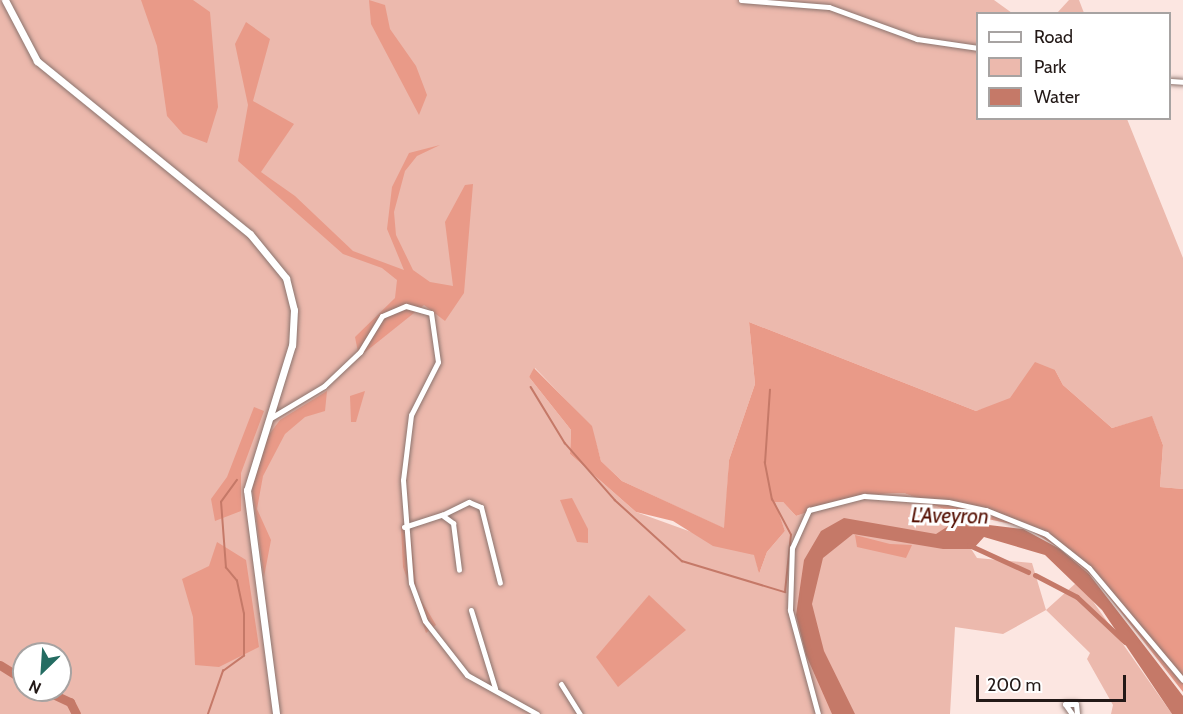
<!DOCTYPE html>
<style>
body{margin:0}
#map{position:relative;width:1183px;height:714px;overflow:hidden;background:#fce6e1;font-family:Cabin,sans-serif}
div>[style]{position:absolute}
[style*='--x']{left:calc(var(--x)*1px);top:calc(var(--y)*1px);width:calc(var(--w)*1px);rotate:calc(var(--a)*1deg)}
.green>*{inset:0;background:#ecb9ad}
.forest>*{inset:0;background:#e99a88}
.water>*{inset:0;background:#c57968}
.stream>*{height:1.5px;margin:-0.75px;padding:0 0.75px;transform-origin:0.75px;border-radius:0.75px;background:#c57968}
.canal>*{height:5px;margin:-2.5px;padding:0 2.5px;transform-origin:2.5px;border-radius:2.5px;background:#c57968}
.river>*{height:9px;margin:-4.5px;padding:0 4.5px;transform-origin:4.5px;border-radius:4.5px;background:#c57968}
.roads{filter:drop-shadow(0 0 2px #8b746e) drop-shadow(0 0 2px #8b746e)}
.minor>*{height:5px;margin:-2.5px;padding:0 2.5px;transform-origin:2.5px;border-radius:2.5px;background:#fff}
.tertiary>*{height:7px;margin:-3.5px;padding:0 3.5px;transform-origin:3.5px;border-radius:3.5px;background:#fff}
span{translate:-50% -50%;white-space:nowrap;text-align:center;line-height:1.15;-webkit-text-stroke:6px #fff;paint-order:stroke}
.water-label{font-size:21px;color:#561104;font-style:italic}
.legend{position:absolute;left:976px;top:12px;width:195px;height:108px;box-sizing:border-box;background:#fff;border:2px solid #a7a3a2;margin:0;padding:8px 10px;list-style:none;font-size:18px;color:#231917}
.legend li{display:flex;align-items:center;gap:12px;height:30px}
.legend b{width:30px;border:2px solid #a7a3a2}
.north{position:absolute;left:12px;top:642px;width:60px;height:60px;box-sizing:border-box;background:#fff;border:2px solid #a7a3a2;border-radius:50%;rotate:205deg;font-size:16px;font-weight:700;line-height:24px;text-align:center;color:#231917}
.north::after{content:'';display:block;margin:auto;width:21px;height:27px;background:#246c62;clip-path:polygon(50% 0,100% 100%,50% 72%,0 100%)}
.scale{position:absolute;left:976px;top:675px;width:150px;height:27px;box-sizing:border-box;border:3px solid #231917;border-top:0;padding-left:8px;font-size:18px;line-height:21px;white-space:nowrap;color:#231917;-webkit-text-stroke:4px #fff;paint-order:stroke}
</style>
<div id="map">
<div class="green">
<div style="clip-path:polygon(evenodd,0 0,994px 0,1012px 13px,978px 14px,978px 118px,1127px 119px,1183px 258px,1183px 489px,1160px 487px,1163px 445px,1152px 417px,1112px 428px,1063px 385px,1055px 370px,1011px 401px,976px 411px,749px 322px,755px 384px,729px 460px,725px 529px,622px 481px,601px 461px,591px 426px,535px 368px,529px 377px,571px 430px,570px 454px,636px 512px,755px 555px,759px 574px,767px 552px,785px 531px,774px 502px,783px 502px,796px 516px,860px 495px,904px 493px,946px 510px,977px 558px,1032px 563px,1046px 610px,1076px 583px,1085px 590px,1172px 714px,1111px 714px,1113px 705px,1087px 659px,1090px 653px,1046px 610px,1003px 634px,955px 627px,950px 714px,0 714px,0 0,24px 654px,60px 654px,60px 690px,24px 690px,24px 654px)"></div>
<div style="clip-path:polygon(1069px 0,1079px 0,1084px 13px,1057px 13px)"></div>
</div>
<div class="forest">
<div style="clip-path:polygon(141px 0,193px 0,210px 12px,218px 107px,207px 143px,183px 134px,167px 116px,157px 46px)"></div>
<div style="clip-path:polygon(369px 0,385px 5px,390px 29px,416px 66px,427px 95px,419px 115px,371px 24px)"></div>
<div style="clip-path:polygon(246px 22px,270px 39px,253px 101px,294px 124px,261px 172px,295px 196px,353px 251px,404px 270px,387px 229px,392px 187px,409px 153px,440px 145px,417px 156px,405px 171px,394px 212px,396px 235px,413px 270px,430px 282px,453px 286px,445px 222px,465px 185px,473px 184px,464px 293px,445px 321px,424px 305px,359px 357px,355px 337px,395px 298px,397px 280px,382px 268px,343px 254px,238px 161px,248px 105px,235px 44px)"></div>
<div style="clip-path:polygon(749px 322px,976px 411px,1010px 398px,1035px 362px,1055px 370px,1063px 385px,1112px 428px,1152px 416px,1163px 445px,1160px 487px,1183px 489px,1183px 692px,1095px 579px,1062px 550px,1025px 527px,946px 510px,904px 493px,860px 495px,796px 516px,783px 502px,775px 502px,785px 531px,767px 552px,759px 574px,754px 555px,713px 546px,673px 521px,636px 512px,570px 454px,571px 430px,529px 377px,534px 368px,592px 426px,601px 461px,622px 481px,724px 528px,729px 460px,755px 384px)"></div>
<div style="clip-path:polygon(327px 391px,325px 411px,305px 417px,285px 434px,263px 476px,257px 509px,271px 540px,264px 577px,251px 479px,268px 436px,280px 420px)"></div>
<div style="clip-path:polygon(365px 391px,356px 422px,351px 422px,350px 396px)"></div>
<div style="clip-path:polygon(254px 407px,264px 411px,241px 473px,241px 511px,215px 521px,211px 499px,227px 477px)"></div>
<div style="clip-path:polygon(572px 498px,588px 529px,588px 543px,577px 542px,560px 500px)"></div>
<div style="clip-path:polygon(401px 526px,411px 536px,417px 593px,436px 625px,426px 633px,403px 567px)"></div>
<div style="clip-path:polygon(855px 535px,890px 544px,912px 545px,906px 558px,857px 547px)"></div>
<div style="clip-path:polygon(217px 542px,246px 560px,259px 647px,219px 667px,195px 665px,193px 617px,182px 579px,209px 566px)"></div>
<div style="clip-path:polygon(649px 595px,686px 630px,618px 687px,596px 657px)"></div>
</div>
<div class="water">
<div style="clip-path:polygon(844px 518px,936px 534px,956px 521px,1023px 529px,1060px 549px,1089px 574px,1183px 696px,1183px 714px,1172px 714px,1102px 610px,1045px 555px,984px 537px,973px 549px,943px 549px,853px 534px,823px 558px,812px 604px,824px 651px,855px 714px,832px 714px,806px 655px,796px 615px,804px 560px,821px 531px)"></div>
</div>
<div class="stream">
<div style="--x:531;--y:387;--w:66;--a:58.7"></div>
<div style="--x:565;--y:443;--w:76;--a:48.7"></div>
<div style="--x:615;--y:500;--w:91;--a:42.3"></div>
<div style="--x:682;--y:561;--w:108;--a:16.8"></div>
<div style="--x:785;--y:592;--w:57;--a:-84"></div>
<div style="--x:791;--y:535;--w:40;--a:-118"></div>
<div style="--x:772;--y:500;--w:38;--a:-101"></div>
<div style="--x:765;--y:463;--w:73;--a:-86.1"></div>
<div style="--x:208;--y:714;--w:46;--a:-70.8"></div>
<div style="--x:223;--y:671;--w:26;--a:-36"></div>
<div style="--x:244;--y:656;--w:42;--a:-90"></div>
<div style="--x:244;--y:614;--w:34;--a:-102"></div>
<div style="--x:237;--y:581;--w:17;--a:-130"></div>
<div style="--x:226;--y:568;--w:66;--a:-94.3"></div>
<div style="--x:221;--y:502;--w:27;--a:-54"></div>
</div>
<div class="canal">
<div style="--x:969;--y:545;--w:65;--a:24.6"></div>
<div style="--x:1035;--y:575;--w:47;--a:27.6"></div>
<div style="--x:1077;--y:597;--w:66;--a:43.2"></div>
</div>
<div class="river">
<div style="--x:0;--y:665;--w:28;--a:32"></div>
<div style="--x:44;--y:690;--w:29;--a:25"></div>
<div style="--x:70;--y:702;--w:13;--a:63"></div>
</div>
<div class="roads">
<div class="minor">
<div style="--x:741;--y:0;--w:88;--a:4.5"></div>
<div style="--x:829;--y:7;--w:94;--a:20"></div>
<div style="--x:917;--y:39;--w:62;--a:8.4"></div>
<div style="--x:1170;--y:81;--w:13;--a:4"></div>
<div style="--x:269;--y:419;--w:64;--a:-31"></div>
<div style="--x:324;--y:386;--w:50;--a:-43.4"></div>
<div style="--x:360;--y:352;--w:42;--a:-58.6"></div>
<div style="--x:382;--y:316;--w:26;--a:-23"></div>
<div style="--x:406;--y:306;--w:26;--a:16"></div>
<div style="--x:431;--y:313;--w:49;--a:81.9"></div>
<div style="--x:438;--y:362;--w:59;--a:117"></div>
<div style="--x:411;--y:415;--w:65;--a:97"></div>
<div style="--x:403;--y:480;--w:103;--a:85.6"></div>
<div style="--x:411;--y:583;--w:40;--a:69.8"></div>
<div style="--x:425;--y:621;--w:68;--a:52.1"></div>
<div style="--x:467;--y:675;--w:80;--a:29.1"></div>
<div style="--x:442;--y:515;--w:30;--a:-26"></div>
<div style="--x:469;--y:502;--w:13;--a:23"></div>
<div style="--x:481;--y:507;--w:78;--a:76"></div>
<div style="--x:404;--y:527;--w:40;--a:-18"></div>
<div style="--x:442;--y:515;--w:14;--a:36"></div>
<div style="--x:453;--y:523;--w:47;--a:82.7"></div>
<div style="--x:471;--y:610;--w:82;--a:72.9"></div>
<div style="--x:561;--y:684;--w:36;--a:58"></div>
<div style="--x:818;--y:714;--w:108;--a:-105.1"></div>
<div style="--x:790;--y:610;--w:62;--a:-88.2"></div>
<div style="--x:792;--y:548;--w:42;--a:-65.9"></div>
<div style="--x:809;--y:510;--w:57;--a:-14.3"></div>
<div style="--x:864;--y:496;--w:84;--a:4.1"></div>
<div style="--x:948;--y:502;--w:39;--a:12"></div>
<div style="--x:986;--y:510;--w:65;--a:21.8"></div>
<div style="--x:1046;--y:534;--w:55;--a:38.3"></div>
<div style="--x:1089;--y:568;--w:146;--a:50"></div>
<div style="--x:1072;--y:714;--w:12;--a:-125"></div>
<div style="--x:1065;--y:704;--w:11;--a:0"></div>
<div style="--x:1076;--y:704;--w:10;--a:84"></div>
</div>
<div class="tertiary">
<div style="--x:5;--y:0;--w:69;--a:62.3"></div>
<div style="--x:37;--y:61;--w:274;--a:39.1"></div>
<div style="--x:250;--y:234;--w:57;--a:50.7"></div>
<div style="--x:286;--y:278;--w:33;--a:76"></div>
<div style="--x:294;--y:310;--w:35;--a:93"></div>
<div style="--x:292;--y:345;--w:152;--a:107.2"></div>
<div style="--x:247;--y:490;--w:226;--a:82.6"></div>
</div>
</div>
<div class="water-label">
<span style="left:950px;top:516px;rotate:1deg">L'Aveyron</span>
</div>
<ul class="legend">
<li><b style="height:8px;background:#fff"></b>Road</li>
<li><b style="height:16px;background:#ecb9ad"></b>Park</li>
<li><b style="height:16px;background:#c57968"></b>Water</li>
</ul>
<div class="north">N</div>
<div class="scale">200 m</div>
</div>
